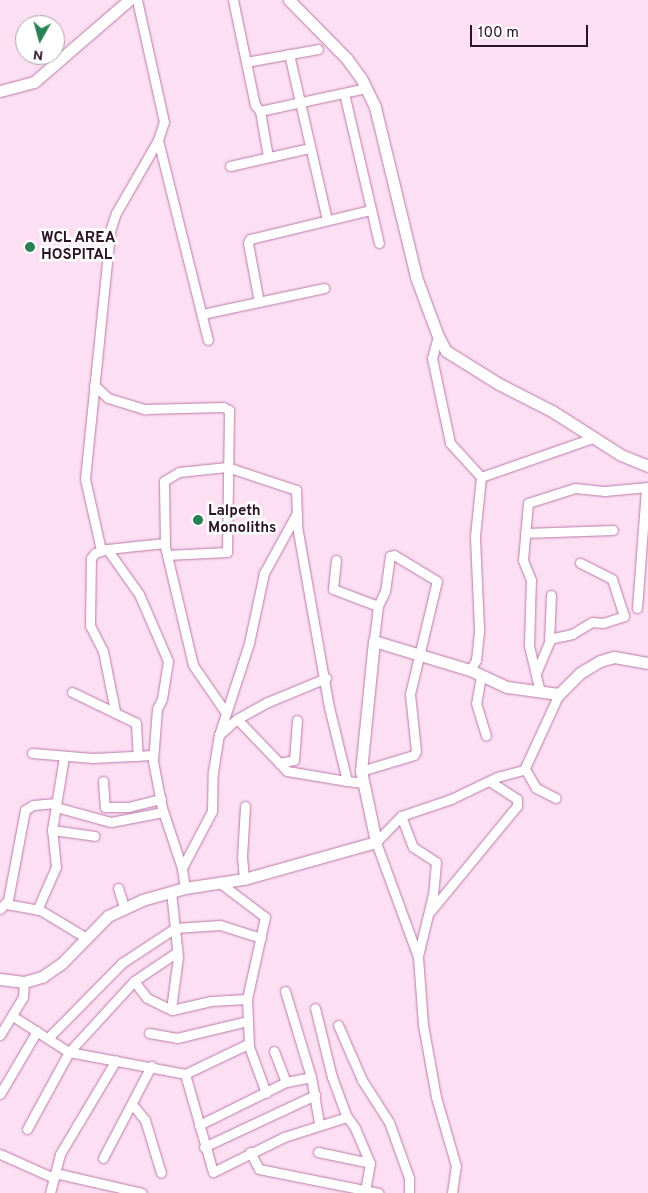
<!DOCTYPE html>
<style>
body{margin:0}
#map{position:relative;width:648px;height:1193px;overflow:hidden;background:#fcdff3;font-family:Overpass,sans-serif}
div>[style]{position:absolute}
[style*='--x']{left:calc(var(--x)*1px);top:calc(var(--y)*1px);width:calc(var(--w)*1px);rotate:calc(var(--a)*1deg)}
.roads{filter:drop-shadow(0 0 1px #ba79a8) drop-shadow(0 0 1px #ba79a8)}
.street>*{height:9px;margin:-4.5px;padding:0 4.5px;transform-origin:4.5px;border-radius:4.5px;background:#fff}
.secondary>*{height:11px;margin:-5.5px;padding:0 5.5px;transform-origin:5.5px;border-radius:5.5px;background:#fff}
.dots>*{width:14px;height:14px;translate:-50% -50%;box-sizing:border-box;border:2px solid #fff;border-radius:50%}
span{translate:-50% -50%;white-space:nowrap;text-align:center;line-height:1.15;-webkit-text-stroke:5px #fff;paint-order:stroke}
.poi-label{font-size:15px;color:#2c1326;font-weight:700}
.left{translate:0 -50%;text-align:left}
.north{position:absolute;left:15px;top:15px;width:50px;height:50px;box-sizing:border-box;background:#fff;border:1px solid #aba1a8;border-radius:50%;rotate:187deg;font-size:14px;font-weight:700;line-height:20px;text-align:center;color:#2c1326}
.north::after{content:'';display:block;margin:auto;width:18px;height:22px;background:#2a8155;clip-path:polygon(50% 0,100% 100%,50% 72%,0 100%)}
.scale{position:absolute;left:470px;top:25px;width:118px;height:22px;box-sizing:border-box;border:2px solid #2c1326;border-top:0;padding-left:6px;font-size:15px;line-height:18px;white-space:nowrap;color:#2c1326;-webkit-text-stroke:4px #fff;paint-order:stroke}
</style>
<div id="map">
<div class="roads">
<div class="street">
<div style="--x:233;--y:0;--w:107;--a:78.2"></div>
<div style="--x:255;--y:105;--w:8;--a:50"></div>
<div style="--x:260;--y:111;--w:108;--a:-12.2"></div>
<div style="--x:289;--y:54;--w:170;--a:77.1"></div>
<div style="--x:246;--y:62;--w:73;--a:-10.2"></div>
<div style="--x:344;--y:93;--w:154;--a:76.9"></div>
<div style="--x:260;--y:111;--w:47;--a:80.1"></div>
<div style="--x:158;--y:140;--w:206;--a:76"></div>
<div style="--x:230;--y:166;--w:82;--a:-12.7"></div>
<div style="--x:259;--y:302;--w:60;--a:-100.6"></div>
<div style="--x:248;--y:243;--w:4;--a:-63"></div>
<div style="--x:250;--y:239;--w:123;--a:-13.6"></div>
<div style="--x:202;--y:314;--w:125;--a:-12"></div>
<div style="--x:438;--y:336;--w:23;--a:105"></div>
<div style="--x:432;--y:358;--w:87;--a:78"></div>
<div style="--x:450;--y:443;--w:46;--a:47.6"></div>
<div style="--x:481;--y:477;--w:119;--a:-19.2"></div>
<div style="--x:94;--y:385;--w:19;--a:43"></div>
<div style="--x:108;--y:398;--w:39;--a:17"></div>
<div style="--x:145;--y:409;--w:78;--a:-1.5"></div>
<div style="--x:223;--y:407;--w:7;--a:27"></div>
<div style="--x:229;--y:410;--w:142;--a:90.8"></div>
<div style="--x:227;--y:552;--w:60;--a:177.1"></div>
<div style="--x:525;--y:533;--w:88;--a:-2"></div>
<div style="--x:107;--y:549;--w:55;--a:54.6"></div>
<div style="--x:139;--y:594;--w:73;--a:66.6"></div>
<div style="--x:168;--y:661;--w:38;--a:99"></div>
<div style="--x:162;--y:699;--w:11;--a:117"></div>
<div style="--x:157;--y:709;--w:52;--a:94.4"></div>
<div style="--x:153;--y:761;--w:48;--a:79.2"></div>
<div style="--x:162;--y:808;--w:63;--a:71.6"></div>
<div style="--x:101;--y:550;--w:73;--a:-102.7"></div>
<div style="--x:85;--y:479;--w:249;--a:-84.2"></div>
<div style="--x:110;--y:231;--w:19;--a:-72"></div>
<div style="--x:116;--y:213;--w:84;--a:-60.1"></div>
<div style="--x:158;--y:140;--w:19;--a:-72"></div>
<div style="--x:164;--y:122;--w:125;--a:-102.5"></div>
<div style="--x:336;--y:560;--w:29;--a:96"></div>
<div style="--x:333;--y:589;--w:48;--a:20.7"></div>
<div style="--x:637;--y:608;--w:120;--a:-85.7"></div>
<div style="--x:549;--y:639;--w:24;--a:-12"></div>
<div style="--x:572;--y:634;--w:23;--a:-31"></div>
<div style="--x:592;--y:622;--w:11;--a:5"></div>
<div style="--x:603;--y:623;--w:22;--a:-18"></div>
<div style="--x:624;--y:616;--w:39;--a:-108"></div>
<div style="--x:612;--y:579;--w:36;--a:-153"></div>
<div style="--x:470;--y:670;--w:12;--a:-59"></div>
<div style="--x:476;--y:660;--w:31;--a:-84"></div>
<div style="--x:479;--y:629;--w:93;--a:-92.5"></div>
<div style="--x:475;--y:536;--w:59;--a:-84.2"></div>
<div style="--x:536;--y:673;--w:34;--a:-67"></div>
<div style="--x:549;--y:642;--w:47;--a:-87.6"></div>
<div style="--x:481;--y:676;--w:27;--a:100"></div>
<div style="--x:476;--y:703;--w:34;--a:73"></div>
<div style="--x:72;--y:692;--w:71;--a:25.8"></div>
<div style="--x:136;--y:723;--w:33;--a:87"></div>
<div style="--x:540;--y:692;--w:47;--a:-103.4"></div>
<div style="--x:529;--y:646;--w:66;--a:-88.3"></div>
<div style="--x:531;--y:580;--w:22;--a:-112"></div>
<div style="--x:523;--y:560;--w:57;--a:-85"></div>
<div style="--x:528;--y:503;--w:49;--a:-17.7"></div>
<div style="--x:575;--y:488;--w:30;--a:6"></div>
<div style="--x:605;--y:491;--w:43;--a:-5.3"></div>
<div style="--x:115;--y:711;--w:61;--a:-101.3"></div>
<div style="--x:103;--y:651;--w:28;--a:-117"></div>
<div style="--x:90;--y:626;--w:68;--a:-89.2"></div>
<div style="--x:91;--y:558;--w:6;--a:-51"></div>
<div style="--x:95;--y:553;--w:13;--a:-18"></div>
<div style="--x:107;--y:549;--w:58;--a:-5.9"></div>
<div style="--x:226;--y:713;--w:58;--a:-124.5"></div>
<div style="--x:193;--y:665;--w:121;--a:-103.3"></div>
<div style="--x:165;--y:547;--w:66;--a:-90.9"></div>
<div style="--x:164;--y:481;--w:17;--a:-31"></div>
<div style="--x:179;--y:472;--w:48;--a:-5.9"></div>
<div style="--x:227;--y:467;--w:73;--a:18.4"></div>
<div style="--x:296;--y:490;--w:36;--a:88"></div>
<div style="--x:297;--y:526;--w:184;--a:80"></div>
<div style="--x:329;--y:707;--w:76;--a:76.3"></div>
<div style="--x:347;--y:781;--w:17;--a:7"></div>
<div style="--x:237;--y:719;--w:72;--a:46.1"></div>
<div style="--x:287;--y:771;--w:61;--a:9.5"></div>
<div style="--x:219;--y:735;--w:24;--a:-42"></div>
<div style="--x:237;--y:719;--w:35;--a:-29"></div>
<div style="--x:268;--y:702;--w:63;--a:-22.5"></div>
<div style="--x:32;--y:753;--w:61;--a:4.7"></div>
<div style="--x:93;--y:758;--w:60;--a:-2.9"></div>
<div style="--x:279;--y:763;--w:15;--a:-11"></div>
<div style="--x:294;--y:760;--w:40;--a:-85.7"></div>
<div style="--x:525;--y:769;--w:22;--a:60"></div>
<div style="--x:536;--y:788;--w:22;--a:27"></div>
<div style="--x:361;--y:771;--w:55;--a:-16.8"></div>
<div style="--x:414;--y:755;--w:4;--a:-63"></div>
<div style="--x:416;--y:751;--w:57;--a:-96"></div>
<div style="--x:410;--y:694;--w:116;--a:-76.6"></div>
<div style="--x:437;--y:581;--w:50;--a:-148.8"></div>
<div style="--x:394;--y:555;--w:4;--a:166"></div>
<div style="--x:390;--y:556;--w:35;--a:98"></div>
<div style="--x:385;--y:591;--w:17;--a:115"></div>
<div style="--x:378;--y:606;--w:35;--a:97"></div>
<div style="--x:103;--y:781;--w:26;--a:86"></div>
<div style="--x:105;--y:807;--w:23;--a:0"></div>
<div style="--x:128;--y:807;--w:34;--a:-14"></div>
<div style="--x:56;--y:807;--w:57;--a:15.3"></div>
<div style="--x:111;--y:822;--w:53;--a:-10.9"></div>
<div style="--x:401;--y:816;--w:33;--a:69"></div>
<div style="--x:413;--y:847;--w:27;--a:33"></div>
<div style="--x:436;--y:862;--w:32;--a:95"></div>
<div style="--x:433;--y:894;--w:64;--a:103.6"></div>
<div style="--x:52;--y:830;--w:43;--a:7.9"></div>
<div style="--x:244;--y:879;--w:22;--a:-95"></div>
<div style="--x:242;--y:857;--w:51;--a:-86.6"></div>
<div style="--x:220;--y:883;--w:56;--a:37.1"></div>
<div style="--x:265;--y:917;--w:84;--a:102.4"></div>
<div style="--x:247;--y:999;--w:46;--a:87.5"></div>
<div style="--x:118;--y:888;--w:20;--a:72"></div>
<div style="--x:185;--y:888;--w:20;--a:-99"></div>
<div style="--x:182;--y:868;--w:64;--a:-62.2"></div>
<div style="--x:212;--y:811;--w:39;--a:-89"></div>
<div style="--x:213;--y:772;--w:37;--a:-81"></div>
<div style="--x:219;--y:735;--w:97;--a:-71.9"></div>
<div style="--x:249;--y:643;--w:72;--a:-77.9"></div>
<div style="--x:264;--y:573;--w:68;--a:-61.2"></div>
<div style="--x:6;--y:904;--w:35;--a:10"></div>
<div style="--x:40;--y:910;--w:52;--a:31"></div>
<div style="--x:0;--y:909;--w:12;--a:-48"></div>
<div style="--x:8;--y:900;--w:92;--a:-79.3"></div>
<div style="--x:25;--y:810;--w:9;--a:-32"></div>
<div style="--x:33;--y:805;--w:23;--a:-5"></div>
<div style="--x:37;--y:910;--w:47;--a:-66.2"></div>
<div style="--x:56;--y:867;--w:37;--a:-96"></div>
<div style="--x:52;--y:830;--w:74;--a:-80.7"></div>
<div style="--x:429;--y:913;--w:139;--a:-50.6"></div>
<div style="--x:517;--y:806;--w:7;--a:-90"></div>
<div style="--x:517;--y:799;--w:33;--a:-147"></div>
<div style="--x:134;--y:981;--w:21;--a:53"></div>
<div style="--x:147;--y:998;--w:28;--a:26"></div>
<div style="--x:172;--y:1010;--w:40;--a:-13"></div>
<div style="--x:211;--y:1001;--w:36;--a:-3"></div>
<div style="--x:285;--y:991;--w:90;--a:73.2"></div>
<div style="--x:311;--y:1077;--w:47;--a:80.1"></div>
<div style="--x:315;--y:1008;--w:71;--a:76.2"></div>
<div style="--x:332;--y:1077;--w:40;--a:69.8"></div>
<div style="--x:346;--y:1115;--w:16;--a:55"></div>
<div style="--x:355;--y:1128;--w:38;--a:67"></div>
<div style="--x:370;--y:1163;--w:29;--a:100"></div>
<div style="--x:171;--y:1009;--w:52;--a:-82.3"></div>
<div style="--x:178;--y:957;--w:65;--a:-96.1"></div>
<div style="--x:14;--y:1017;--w:65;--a:32.5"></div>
<div style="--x:69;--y:1052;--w:118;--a:10.7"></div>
<div style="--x:185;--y:1074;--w:102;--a:74.1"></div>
<div style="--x:213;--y:1172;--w:79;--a:-26.2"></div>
<div style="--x:284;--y:1137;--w:66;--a:-17.6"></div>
<div style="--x:338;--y:1025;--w:60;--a:66.4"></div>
<div style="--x:362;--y:1080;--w:50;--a:57.3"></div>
<div style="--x:389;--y:1122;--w:59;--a:70.3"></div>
<div style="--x:409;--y:1178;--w:15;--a:90"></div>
<div style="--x:149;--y:1033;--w:28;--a:10"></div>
<div style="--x:177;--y:1038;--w:73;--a:-13.5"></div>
<div style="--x:0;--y:1035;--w:44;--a:-58.8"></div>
<div style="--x:23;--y:997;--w:15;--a:-86"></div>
<div style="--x:48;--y:1038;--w:105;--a:-45.4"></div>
<div style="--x:122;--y:963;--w:64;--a:-33.4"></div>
<div style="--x:175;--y:928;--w:45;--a:-3.8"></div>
<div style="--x:220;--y:925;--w:43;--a:17.6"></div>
<div style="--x:274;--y:1051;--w:33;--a:69"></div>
<div style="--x:185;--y:1074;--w:70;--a:-25.5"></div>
<div style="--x:248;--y:1044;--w:52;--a:69.8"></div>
<div style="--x:0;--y:1094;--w:73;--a:-59.6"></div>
<div style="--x:132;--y:1104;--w:21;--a:51"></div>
<div style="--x:145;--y:1120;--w:55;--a:73.2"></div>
<div style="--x:199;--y:1125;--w:97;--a:-26.3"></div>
<div style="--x:286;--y:1082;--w:25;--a:-11"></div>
<div style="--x:27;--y:1129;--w:88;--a:-61.4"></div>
<div style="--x:69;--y:1052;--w:96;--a:-47.5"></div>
<div style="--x:134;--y:981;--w:52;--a:-34"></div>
<div style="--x:204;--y:1147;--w:123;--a:-25.1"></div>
<div style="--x:250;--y:1152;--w:19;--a:62"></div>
<div style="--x:259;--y:1169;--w:122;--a:11.3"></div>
<div style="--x:318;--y:1152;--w:53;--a:11.9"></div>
<div style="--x:0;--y:1154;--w:59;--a:24"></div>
<div style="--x:103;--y:1158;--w:104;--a:-62.4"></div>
<div style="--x:55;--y:1173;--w:89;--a:12.9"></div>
<div style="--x:50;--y:1193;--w:40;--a:-75.6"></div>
<div style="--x:60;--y:1154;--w:109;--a:-59.2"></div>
<div style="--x:452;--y:1193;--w:27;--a:-82"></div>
<div style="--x:456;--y:1166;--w:72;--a:-106.2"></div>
<div style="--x:436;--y:1097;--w:73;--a:-100.2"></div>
<div style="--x:423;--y:1025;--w:68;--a:-94.2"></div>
<div style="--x:418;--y:957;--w:122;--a:-110.1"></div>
<div style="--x:376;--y:842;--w:36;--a:-46"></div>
<div style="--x:401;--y:816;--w:53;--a:-18.8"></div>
<div style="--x:451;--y:799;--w:51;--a:-25.6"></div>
<div style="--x:497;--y:777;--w:28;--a:-15"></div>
<div style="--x:524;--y:770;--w:84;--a:-65.3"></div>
</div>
<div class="secondary">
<div style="--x:289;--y:0;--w:83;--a:45.5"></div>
<div style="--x:347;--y:59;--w:24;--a:54"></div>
<div style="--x:361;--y:78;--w:32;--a:64"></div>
<div style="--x:375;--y:107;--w:175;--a:76.4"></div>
<div style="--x:416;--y:277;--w:63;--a:69.6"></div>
<div style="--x:438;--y:336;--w:17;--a:62"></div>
<div style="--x:446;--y:351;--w:62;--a:31.9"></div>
<div style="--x:499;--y:384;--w:59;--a:27"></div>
<div style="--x:552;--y:411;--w:82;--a:32.5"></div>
<div style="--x:621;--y:455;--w:29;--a:22"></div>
<div style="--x:0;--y:91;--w:35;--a:-15"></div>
<div style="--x:34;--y:82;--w:125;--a:-40.8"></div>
<div style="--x:0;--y:979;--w:24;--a:7"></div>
<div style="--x:24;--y:982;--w:19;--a:-16"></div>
<div style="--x:42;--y:977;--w:24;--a:-35"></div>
<div style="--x:62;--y:963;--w:66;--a:-45.6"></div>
<div style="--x:108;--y:916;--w:38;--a:-25"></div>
<div style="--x:142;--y:900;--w:45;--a:-15.6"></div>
<div style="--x:185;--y:888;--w:60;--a:-8.7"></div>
<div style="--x:244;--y:879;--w:137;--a:-15.7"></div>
<div style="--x:376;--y:842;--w:73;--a:-101.9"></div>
<div style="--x:361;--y:771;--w:131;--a:-84.3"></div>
<div style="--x:374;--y:641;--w:100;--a:16.8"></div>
<div style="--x:470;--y:670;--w:41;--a:24.7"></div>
<div style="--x:507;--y:687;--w:52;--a:7.7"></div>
<div style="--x:559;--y:694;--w:30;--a:-45"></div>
<div style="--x:580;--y:673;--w:23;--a:-31"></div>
<div style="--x:600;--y:661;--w:15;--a:-16"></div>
<div style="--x:614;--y:657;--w:35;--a:10"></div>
</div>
</div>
<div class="dots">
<div style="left:30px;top:247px;background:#2a8155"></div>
<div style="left:198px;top:520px;background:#2a8155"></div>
</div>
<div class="poi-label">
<span class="left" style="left:41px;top:247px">WCL AREA<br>HOSPITAL</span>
<span class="left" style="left:208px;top:520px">Lalpeth<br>Monoliths</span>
</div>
<div class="north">N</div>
<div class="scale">100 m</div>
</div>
